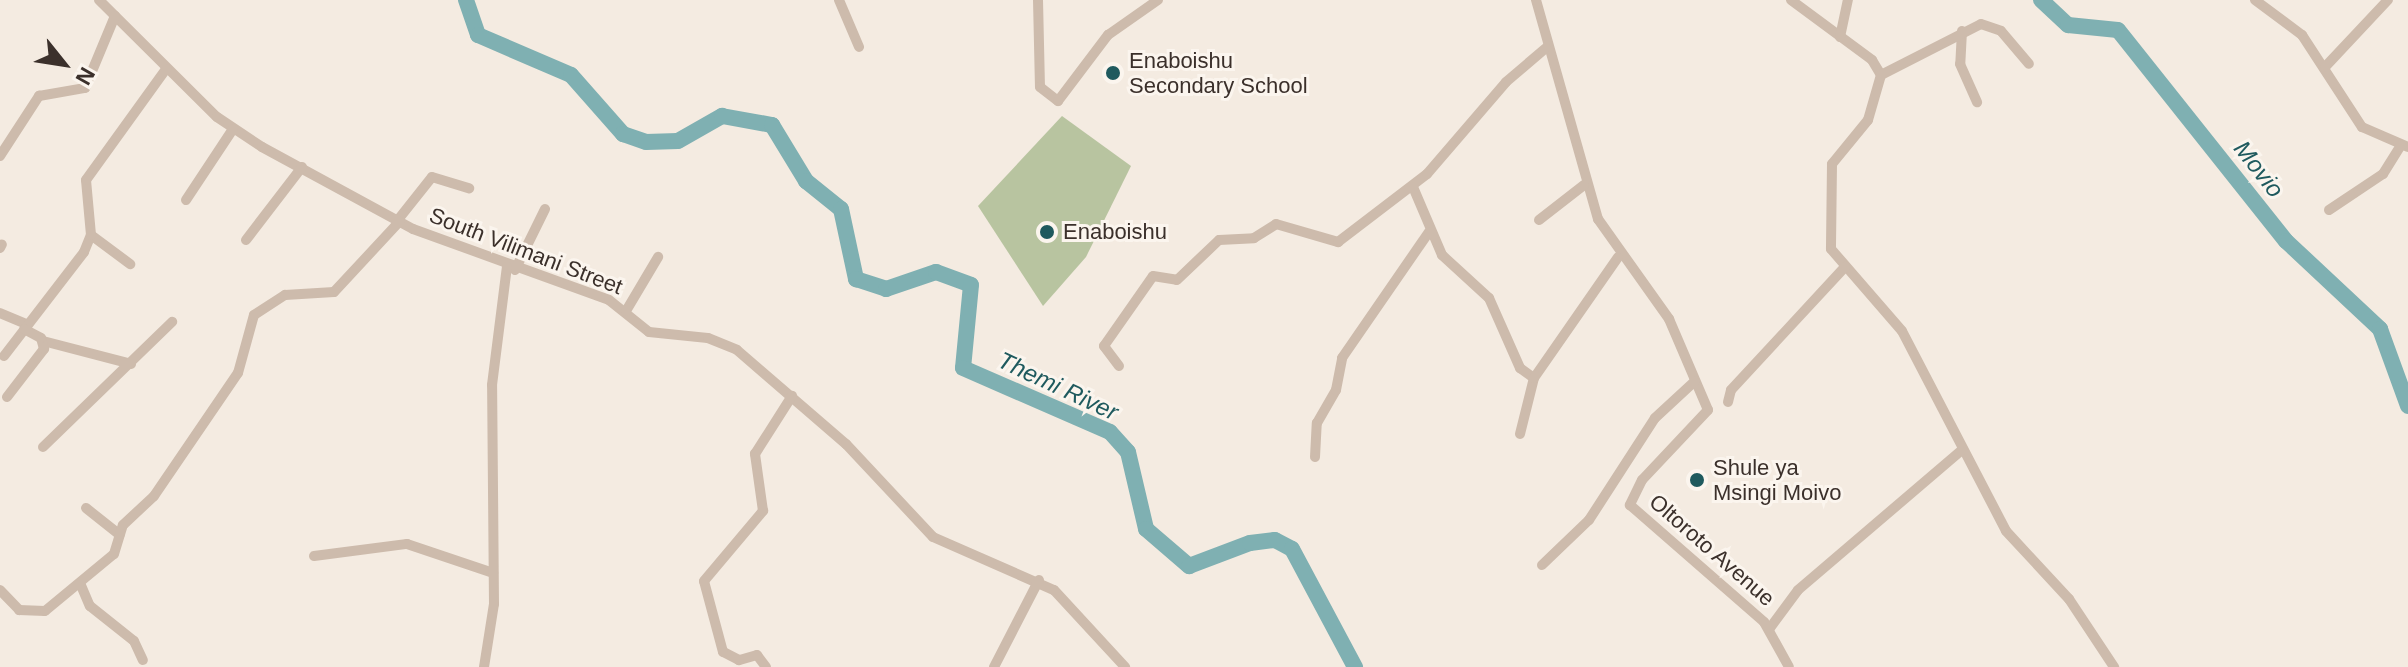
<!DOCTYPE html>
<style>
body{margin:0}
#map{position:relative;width:2408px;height:667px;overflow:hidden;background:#f4ebe1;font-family:Arial,sans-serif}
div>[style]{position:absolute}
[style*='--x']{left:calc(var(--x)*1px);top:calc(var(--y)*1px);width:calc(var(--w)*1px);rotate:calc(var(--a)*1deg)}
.green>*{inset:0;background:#b8c4a0}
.river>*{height:16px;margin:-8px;padding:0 8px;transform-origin:8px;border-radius:8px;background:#7fb0b2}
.street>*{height:10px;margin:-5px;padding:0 5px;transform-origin:5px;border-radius:5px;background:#cdbbac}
.dots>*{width:22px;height:22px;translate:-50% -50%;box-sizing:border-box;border:4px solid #fbf5ee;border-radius:50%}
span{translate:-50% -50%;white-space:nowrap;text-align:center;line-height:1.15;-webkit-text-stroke:6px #fbf5ee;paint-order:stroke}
.poi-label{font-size:22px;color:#3b302b}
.left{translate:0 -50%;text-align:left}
.street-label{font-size:22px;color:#3b302b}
.water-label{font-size:24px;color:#1f5a5e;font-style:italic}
.north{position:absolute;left:24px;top:24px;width:80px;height:80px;-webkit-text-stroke:6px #fbf5ee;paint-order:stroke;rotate:120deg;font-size:22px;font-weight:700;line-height:32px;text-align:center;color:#3b302b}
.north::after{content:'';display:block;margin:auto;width:28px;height:36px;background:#3b302b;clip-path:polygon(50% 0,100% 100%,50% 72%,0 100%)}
</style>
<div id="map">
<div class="green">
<div style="clip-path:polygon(1062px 116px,1131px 166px,1086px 257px,1043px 306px,978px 206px)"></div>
</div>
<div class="river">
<div style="--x:466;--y:0;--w:37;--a:71"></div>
<div style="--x:478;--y:35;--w:101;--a:23.3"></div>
<div style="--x:571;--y:75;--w:79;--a:48.6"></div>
<div style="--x:623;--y:134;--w:24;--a:19"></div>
<div style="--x:646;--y:142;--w:32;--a:-2"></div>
<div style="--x:678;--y:141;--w:51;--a:-29.6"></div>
<div style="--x:722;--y:116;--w:51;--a:10.2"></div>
<div style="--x:772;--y:125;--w:66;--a:58.7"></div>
<div style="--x:806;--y:181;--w:45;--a:38.7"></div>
<div style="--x:841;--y:209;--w:72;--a:77.9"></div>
<div style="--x:856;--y:279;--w:32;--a:18"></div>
<div style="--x:886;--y:289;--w:53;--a:-18.8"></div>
<div style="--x:936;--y:272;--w:37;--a:20"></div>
<div style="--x:971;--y:285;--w:83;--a:95.5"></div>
<div style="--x:963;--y:368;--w:160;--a:23.5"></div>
<div style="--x:1110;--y:432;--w:27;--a:48"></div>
<div style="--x:1128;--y:452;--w:79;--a:76.8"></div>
<div style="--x:1146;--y:529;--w:57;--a:40.7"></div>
<div style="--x:1189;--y:566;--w:65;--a:-20.7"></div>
<div style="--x:1250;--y:543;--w:25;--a:-7"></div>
<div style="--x:1275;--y:540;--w:19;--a:28"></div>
<div style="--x:1292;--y:549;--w:134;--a:61.9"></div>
<div style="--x:2041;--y:0;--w:37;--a:43"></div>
<div style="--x:2068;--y:25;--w:50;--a:5.7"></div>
<div style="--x:2118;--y:30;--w:270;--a:51.5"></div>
<div style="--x:2286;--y:241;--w:129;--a:43.1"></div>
<div style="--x:2380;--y:329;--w:82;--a:70"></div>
</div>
<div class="street">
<div style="--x:99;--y:0;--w:166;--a:44.8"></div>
<div style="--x:217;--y:117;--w:54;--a:33.7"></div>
<div style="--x:262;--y:147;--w:172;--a:28.5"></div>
<div style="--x:413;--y:229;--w:208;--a:19.9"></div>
<div style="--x:609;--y:300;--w:51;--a:38.7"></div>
<div style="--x:649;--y:332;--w:59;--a:5.8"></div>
<div style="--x:708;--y:338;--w:31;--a:22"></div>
<div style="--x:737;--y:350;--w:144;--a:40.8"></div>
<div style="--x:846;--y:444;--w:127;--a:46.9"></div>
<div style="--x:933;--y:537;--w:132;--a:23.7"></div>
<div style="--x:1054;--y:590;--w:105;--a:47.3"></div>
<div style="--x:839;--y:0;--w:51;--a:66.9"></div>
<div style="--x:1038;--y:0;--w:87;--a:88.7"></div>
<div style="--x:1040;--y:87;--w:23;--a:38"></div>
<div style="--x:1058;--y:101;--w:83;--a:-52.9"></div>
<div style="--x:1108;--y:35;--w:61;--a:-35"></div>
<div style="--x:1536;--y:0;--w:228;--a:74.2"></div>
<div style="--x:1598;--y:219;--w:123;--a:54.6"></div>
<div style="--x:1669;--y:319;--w:99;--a:66.8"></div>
<div style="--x:1708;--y:410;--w:96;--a:133.3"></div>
<div style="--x:1642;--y:480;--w:28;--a:116"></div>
<div style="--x:1630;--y:505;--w:178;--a:41.1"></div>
<div style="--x:1764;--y:622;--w:51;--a:60.9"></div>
<div style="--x:1791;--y:0;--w:101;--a:36.5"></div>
<div style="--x:1872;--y:60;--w:17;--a:59"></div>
<div style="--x:1881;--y:75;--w:47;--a:106.1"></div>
<div style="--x:1868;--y:120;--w:57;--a:129.3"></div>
<div style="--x:1832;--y:164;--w:85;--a:90.7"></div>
<div style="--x:1831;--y:249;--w:108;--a:49.1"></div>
<div style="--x:1902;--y:331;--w:225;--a:62.5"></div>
<div style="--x:2006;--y:531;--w:93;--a:47.2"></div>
<div style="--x:2069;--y:599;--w:82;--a:56.5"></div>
<div style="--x:2255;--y:0;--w:59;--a:36.7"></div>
<div style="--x:2302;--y:35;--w:110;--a:56.9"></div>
<div style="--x:2362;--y:127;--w:50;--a:23.5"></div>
<div style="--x:1962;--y:31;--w:33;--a:93"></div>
<div style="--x:1960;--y:64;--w:42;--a:65.9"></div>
<div style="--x:1840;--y:37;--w:38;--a:-78"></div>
<div style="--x:2325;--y:67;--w:92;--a:-46.8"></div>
<div style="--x:1881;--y:75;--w:112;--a:-27"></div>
<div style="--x:1981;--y:24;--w:21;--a:19"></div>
<div style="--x:2001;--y:31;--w:43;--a:49.7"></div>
<div style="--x:0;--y:156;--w:72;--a:-57"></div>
<div style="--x:39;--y:96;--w:47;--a:-9.9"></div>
<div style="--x:85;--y:88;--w:78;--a:-67.4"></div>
<div style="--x:1413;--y:187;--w:74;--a:66.9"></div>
<div style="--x:1442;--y:255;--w:64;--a:42.5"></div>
<div style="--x:1489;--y:298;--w:77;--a:66.1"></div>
<div style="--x:1520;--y:368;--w:17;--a:36"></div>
<div style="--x:186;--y:200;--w:85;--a:-56.5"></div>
<div style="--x:2329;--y:210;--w:65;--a:-33.7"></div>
<div style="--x:2383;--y:174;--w:34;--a:-58"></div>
<div style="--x:1539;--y:220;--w:57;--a:-37.9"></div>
<div style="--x:397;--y:221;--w:56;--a:-51.5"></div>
<div style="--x:432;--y:177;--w:39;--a:17"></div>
<div style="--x:91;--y:235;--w:49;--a:36.6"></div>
<div style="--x:246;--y:240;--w:92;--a:-52.5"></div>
<div style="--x:0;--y:248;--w:4;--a:-63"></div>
<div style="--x:515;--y:270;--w:68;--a:-63.8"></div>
<div style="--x:626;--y:311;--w:63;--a:-59.3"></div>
<div style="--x:0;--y:313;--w:30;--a:23"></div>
<div style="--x:43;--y:341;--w:91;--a:14.6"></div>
<div style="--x:4;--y:356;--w:131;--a:-52.4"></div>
<div style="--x:84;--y:252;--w:18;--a:-68"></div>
<div style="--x:91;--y:235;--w:55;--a:-95.2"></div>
<div style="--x:86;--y:180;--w:137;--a:-54.2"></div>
<div style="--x:1119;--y:366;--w:25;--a:-127"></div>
<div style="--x:1104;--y:346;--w:85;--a:-55"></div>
<div style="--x:1153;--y:276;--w:24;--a:9"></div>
<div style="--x:1177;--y:280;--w:58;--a:-43.6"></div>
<div style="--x:1219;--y:240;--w:35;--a:-3"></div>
<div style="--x:1254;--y:238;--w:26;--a:-32"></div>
<div style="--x:1276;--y:224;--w:65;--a:16.2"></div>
<div style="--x:1338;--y:242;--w:112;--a:-37.4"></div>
<div style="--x:1427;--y:174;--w:121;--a:-49.3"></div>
<div style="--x:1506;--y:82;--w:52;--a:-40.4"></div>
<div style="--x:7;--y:397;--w:61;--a:-52.4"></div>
<div style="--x:44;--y:349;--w:11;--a:-105"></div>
<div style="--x:41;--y:338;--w:19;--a:-152"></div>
<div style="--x:1728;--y:402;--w:12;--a:-76"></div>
<div style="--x:1731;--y:390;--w:168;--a:-47.2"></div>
<div style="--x:1520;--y:434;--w:58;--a:-76"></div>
<div style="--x:1534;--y:378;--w:147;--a:-55.2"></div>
<div style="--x:43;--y:447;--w:180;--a:-44.1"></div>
<div style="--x:1315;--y:457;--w:34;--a:-87"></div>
<div style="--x:1317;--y:423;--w:38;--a:-60"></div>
<div style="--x:1336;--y:390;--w:33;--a:-79"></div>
<div style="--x:1342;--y:358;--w:153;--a:-55.4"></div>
<div style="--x:86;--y:508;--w:43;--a:38.5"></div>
<div style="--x:314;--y:556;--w:94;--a:-7.4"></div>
<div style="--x:407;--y:544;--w:91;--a:18.6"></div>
<div style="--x:1542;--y:565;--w:65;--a:-43.8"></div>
<div style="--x:1589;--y:520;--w:121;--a:-57.1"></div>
<div style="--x:1655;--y:418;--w:54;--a:-42.8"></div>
<div style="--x:80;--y:583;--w:25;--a:67"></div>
<div style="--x:90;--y:606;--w:56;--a:38.5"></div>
<div style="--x:134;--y:641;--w:21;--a:65"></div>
<div style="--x:0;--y:590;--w:28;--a:46"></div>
<div style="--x:19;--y:610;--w:26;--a:2"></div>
<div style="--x:45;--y:611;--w:89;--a:-39.6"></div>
<div style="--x:114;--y:554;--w:30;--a:-73"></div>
<div style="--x:123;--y:525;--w:42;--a:-43.1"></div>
<div style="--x:154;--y:496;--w:149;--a:-55.7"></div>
<div style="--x:238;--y:373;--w:60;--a:-74.6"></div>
<div style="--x:254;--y:315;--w:37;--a:-33"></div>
<div style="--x:285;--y:295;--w:49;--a:-3.5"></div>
<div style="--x:334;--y:292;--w:96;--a:-47.1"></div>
<div style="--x:1770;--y:628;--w:47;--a:-53.6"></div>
<div style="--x:1798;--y:590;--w:214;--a:-40.5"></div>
<div style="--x:484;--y:667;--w:64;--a:-81"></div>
<div style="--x:494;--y:604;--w:219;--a:-90.5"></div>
<div style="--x:492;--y:385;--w:119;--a:-82.8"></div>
<div style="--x:766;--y:667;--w:15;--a:-127"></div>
<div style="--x:757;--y:655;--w:19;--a:164"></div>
<div style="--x:739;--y:660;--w:18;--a:-153"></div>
<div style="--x:723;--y:652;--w:73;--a:-105"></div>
<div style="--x:704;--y:581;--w:92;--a:-49.9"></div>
<div style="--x:763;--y:511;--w:58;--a:-98"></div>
<div style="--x:755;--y:454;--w:69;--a:-57.5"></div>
<div style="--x:994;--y:667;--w:98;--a:-62.7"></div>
</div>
<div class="dots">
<div style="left:1113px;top:73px;background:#1f5a5e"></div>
<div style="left:1047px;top:232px;background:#1f5a5e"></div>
<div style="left:1697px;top:480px;background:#1f5a5e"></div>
</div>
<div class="poi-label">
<span class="left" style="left:1129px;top:73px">Enaboishu<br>Secondary School</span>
<span class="left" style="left:1063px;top:232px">Enaboishu</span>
<span class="left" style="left:1713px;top:480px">Shule ya<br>Msingi Moivo</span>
</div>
<div class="street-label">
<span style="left:526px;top:251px;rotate:21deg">South Vilimani Street</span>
<span style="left:1712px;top:550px;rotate:41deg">Oltoroto Avenue</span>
</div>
<div class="water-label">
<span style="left:2259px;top:169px;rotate:52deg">Movio</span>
<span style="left:1058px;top:386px;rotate:25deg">Themi River</span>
</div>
<div class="north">N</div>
</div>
